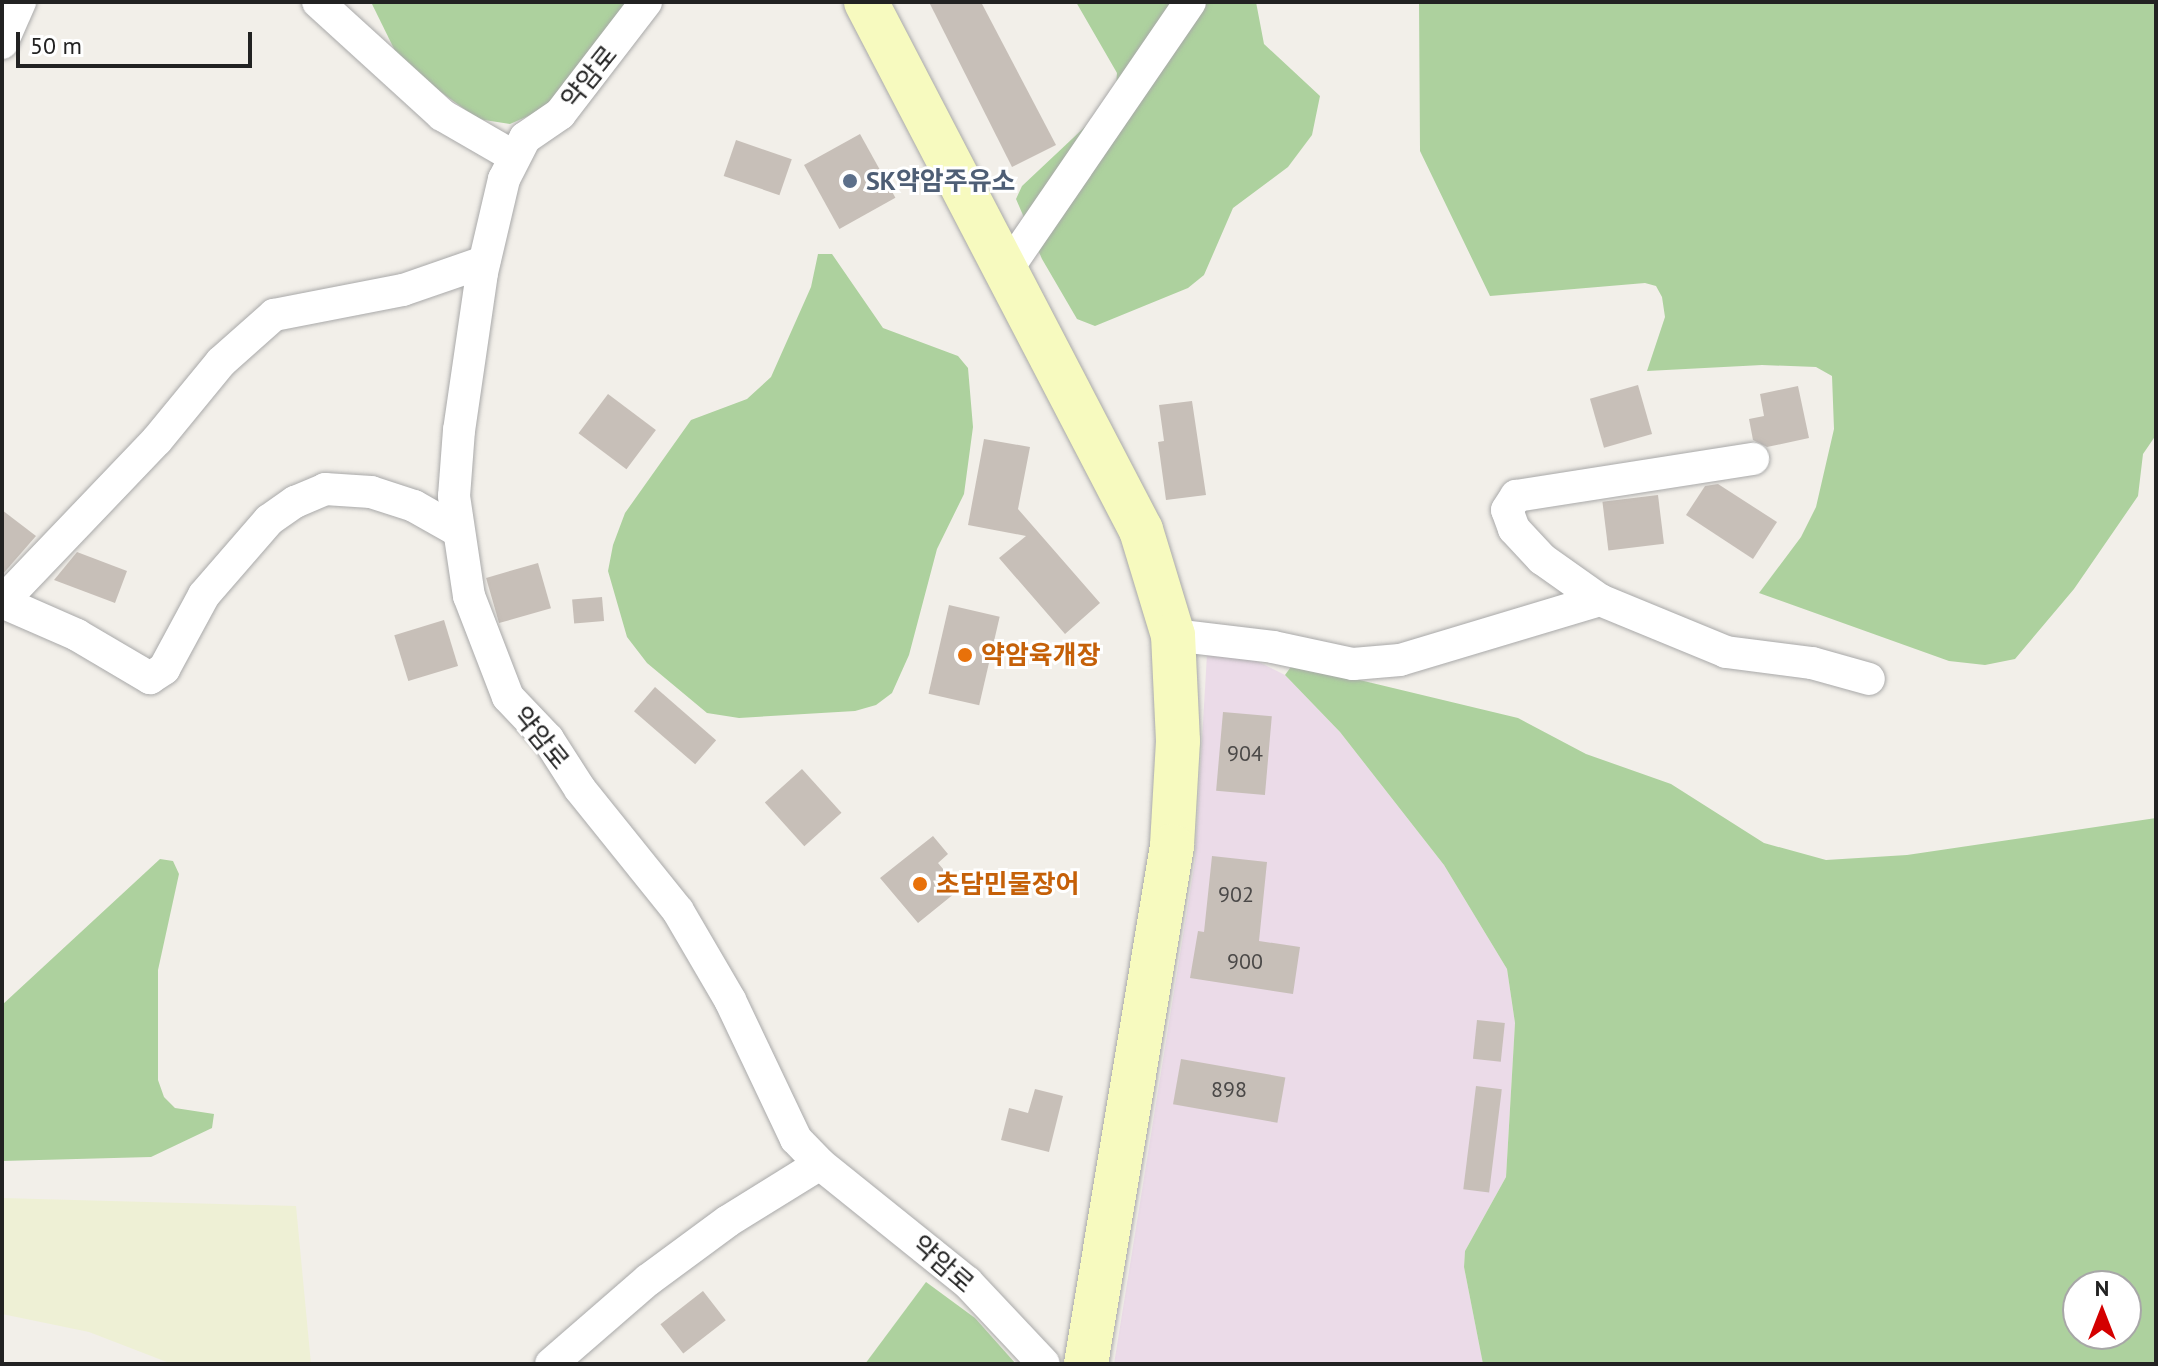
<!DOCTYPE html>
<meta charset="utf-8">
<style>
body{margin:0}
#map{position:relative;width:2158px;height:1366px;overflow:hidden;background:#f2efe9;font-family:"PT Sans","Noto Sans KR",sans-serif}
div>[style]{position:absolute}
[style*='--x']{left:calc(var(--x)*1px);top:calc(var(--y)*1px);width:calc(var(--w)*1px);rotate:calc(var(--a)*1deg)}
.industrial>*{inset:0;background:#ebdbe8}
.farmland>*{inset:0;background:#eef0d5}
.forest>*{inset:0;background:#add19e}
.building>*{inset:0;background:#c7bfb8;transform-origin:0 0}
.roads{filter:drop-shadow(0 0 2px #a9a9a9) drop-shadow(0 0 2px #a9a9a9)}
.street>*{height:32px;margin:-16px;padding:0 16px;transform-origin:16px;border-radius:16px;background:#fff}
.secondary>*{height:44px;margin:-22px;padding:0 22px;transform-origin:22px;border-radius:22px;background:#f7fabf}
.dots>*{width:22px;height:22px;translate:-50% -50%;box-sizing:border-box;border:4px solid #fff;border-radius:50%}
span{translate:-50% -50%;white-space:nowrap;text-align:center;line-height:1.15;-webkit-text-stroke:6px #fff;paint-order:stroke}
.number-label{font-size:22px;color:#4b4948}
.number-label span{-webkit-text-stroke-width:0}
.street-label{font-size:26px;color:#222}
.service-label{font-size:26px;color:#4e5e75;font-weight:700}
.left{translate:0 -50%;text-align:left}
.food-label{font-size:26px;color:#c56008;font-weight:700}
.frame{position:absolute;inset:0;border:4px solid #222;pointer-events:none}
.north{position:absolute;left:2062px;top:1270px;width:80px;height:80px;box-sizing:border-box;background:#fff;border:2px solid #a7a7a7;border-radius:50%;rotate:0deg;font-size:22px;font-weight:700;line-height:32px;text-align:center;color:#222}
.north::after{content:'';display:block;margin:auto;width:28px;height:36px;background:#d40000;clip-path:polygon(50% 0,100% 100%,50% 72%,0 100%)}
.scale{position:absolute;left:16px;top:32px;width:236px;height:36px;box-sizing:border-box;border:4px solid #222;border-top:0;padding-left:10px;font-size:24px;line-height:28px;white-space:nowrap;color:#222;-webkit-text-stroke:6px #fff;paint-order:stroke}
</style>
<div id="map">
<div class="industrial">
<div style="clip-path:polygon(1207px 654px,1253px 659px,1285px 675px,1340px 732px,1444px 865px,1507px 969px,1515px 1023px,1506px 1177px,1465px 1251px,1464px 1267px,1483px 1364px,1114px 1364px,1195px 861px)"></div>
</div>
<div class="farmland">
<div style="clip-path:polygon(2px 1198px,296px 1206px,311px 1364px,172px 1364px,89px 1332px,2px 1314px)"></div>
</div>
<div class="forest">
<div style="clip-path:polygon(371px 2px,635px 2px,544px 109px,510px 124px,478px 119px,401px 63px)"></div>
<div style="clip-path:polygon(1076px 2px,1256px 2px,1264px 44px,1320px 96px,1312px 135px,1288px 167px,1233px 208px,1204px 275px,1188px 288px,1095px 326px,1077px 319px,1042px 259px,1016px 199px,1022px 186px,1089px 123px,1116px 86px,1117px 73px)"></div>
<div style="clip-path:polygon(1419px 2px,2156px 2px,2156px 435px,2143px 454px,2138px 496px,2074px 589px,2015px 659px,1985px 665px,1949px 661px,1759px 593px,1801px 537px,1816px 507px,1834px 429px,1832px 376px,1816px 367px,1762px 365px,1647px 371px,1665px 317px,1662px 297px,1656px 286px,1645px 283px,1490px 296px,1420px 151px)"></div>
<div style="clip-path:polygon(818px 254px,832px 254px,883px 328px,958px 356px,968px 368px,973px 427px,964px 494px,937px 549px,909px 655px,892px 693px,876px 705px,855px 711px,739px 718px,707px 713px,647px 663px,627px 637px,608px 571px,613px 545px,625px 513px,691px 420px,747px 399px,771px 377px,811px 287px)"></div>
<div style="clip-path:polygon(evenodd,1293px 664px,1518px 718px,1586px 754px,1671px 784px,1764px 843px,1826px 860px,1907px 855px,2156px 818px,2156px 1364px,1483px 1364px,1464px 1267px,1465px 1251px,1506px 1177px,1515px 1023px,1507px 969px,1444px 865px,1340px 732px,1285px 675px,1293px 664px,2078px 1286px,2126px 1286px,2126px 1334px,2078px 1334px,2078px 1286px)"></div>
<div style="clip-path:polygon(160px 859px,173px 861px,179px 874px,158px 970px,158px 1080px,164px 1097px,175px 1108px,214px 1114px,212px 1128px,151px 1157px,2px 1161px,2px 1005px)"></div>
<div style="clip-path:polygon(926px 1282px,975px 1318px,1016px 1364px,865px 1364px)"></div>
</div>
<div class="building">
<div style="clip-path:polygon(929px 2px,981px 2px,1056px 145px,1012px 167px)"></div>
<div style="left:860px;top:134px;width:73px;height:64px;rotate:61deg"></div>
<div style="left:736px;top:140px;width:59px;height:38px;rotate:19deg"></div>
<div style="left:1638px;top:385px;width:51px;height:50px;rotate:74deg"></div>
<div style="clip-path:polygon(1798px 386px,1809px 438px,1767px 447px,1753px 440px,1749px 419px,1764px 416px,1760px 394px)"></div>
<div style="left:608px;top:394px;width:60px;height:49px;rotate:37deg"></div>
<div style="clip-path:polygon(1192px 401px,1206px 495px,1166px 500px,1158px 442px,1164px 441px,1159px 405px)"></div>
<div style="clip-path:polygon(984px 439px,1030px 447px,1018px 509px,1100px 603px,1065px 634px,999px 558px,1026px 536px,968px 525px)"></div>
<div style="clip-path:polygon(1718px 484px,1777px 522px,1753px 559px,1686px 515px,1705px 486px)"></div>
<div style="left:1658px;top:495px;width:49px;height:56px;rotate:83deg"></div>
<div style="clip-path:polygon(2px 510px,36px 536px,2px 575px)"></div>
<div style="clip-path:polygon(77px 552px,127px 571px,115px 603px,54px 580px)"></div>
<div style="left:538px;top:563px;width:47px;height:54px;rotate:74deg"></div>
<div style="left:602px;top:597px;width:24px;height:30px;rotate:85deg"></div>
<div style="left:949px;top:605px;width:52px;height:91px;rotate:13deg"></div>
<div style="left:444px;top:620px;width:48px;height:52px;rotate:73deg"></div>
<div style="left:655px;top:687px;width:81px;height:32px;rotate:41deg"></div>
<div style="left:1223px;top:712px;width:49px;height:79px;rotate:5deg"></div>
<div style="left:802px;top:769px;width:59px;height:50px;rotate:48deg"></div>
<div style="clip-path:polygon(933px 836px,948px 854px,938px 863px,960px 889px,918px 923px,880px 878px)"></div>
<div style="clip-path:polygon(1212px 856px,1267px 862px,1259px 941px,1300px 947px,1293px 994px,1190px 978px,1198px 931px,1204px 932px)"></div>
<div style="left:1477px;top:1020px;width:28px;height:39px;rotate:6deg"></div>
<div style="left:1181px;top:1059px;width:106px;height:46px;rotate:10deg"></div>
<div style="left:1476px;top:1086px;width:26px;height:104px;rotate:7deg"></div>
<div style="clip-path:polygon(1035px 1089px,1063px 1096px,1049px 1152px,1001px 1140px,1009px 1108px,1028px 1113px)"></div>
<div style="left:703px;top:1291px;width:37px;height:54px;rotate:52deg"></div>
</div>
<div class="roads">
<div class="street">
<div style="--x:318;--y:2;--w:168;--a:42.3"></div>
<div style="--x:442;--y:115;--w:82;--a:30"></div>
<div style="--x:646;--y:2;--w:141;--a:127.5"></div>
<div style="--x:560;--y:114;--w:42;--a:145.6"></div>
<div style="--x:525;--y:138;--w:46;--a:117.1"></div>
<div style="--x:504;--y:179;--w:97;--a:103.2"></div>
<div style="--x:482;--y:273;--w:159;--a:98.3"></div>
<div style="--x:459;--y:430;--w:66;--a:94.3"></div>
<div style="--x:454;--y:496;--w:101;--a:81.5"></div>
<div style="--x:469;--y:596;--w:108;--a:68.9"></div>
<div style="--x:508;--y:697;--w:58;--a:46.4"></div>
<div style="--x:548;--y:739;--w:59;--a:57.4"></div>
<div style="--x:580;--y:789;--w:156;--a:51.2"></div>
<div style="--x:678;--y:911;--w:103;--a:59.7"></div>
<div style="--x:730;--y:1000;--w:154;--a:64.6"></div>
<div style="--x:796;--y:1139;--w:35;--a:46"></div>
<div style="--x:820;--y:1164;--w:189;--a:38.8"></div>
<div style="--x:967;--y:1282;--w:112;--a:46.8"></div>
<div style="--x:2;--y:43;--w:45;--a:-66.3"></div>
<div style="--x:1008;--y:268;--w:322;--a:-55.6"></div>
<div style="--x:4;--y:600;--w:221;--a:-46.3"></div>
<div style="--x:157;--y:440;--w:101;--a:-50.6"></div>
<div style="--x:221;--y:362;--w:71;--a:-41.6"></div>
<div style="--x:274;--y:315;--w:131;--a:-11"></div>
<div style="--x:403;--y:290;--w:86;--a:-19.1"></div>
<div style="--x:1600;--y:600;--w:136;--a:22.4"></div>
<div style="--x:1726;--y:652;--w:87;--a:7.3"></div>
<div style="--x:1812;--y:663;--w:59;--a:15.7"></div>
<div style="--x:2;--y:602;--w:82;--a:23.7"></div>
<div style="--x:77;--y:635;--w:85;--a:30.5"></div>
<div style="--x:150;--y:678;--w:17;--a:-33"></div>
<div style="--x:164;--y:669;--w:84;--a:-61.6"></div>
<div style="--x:204;--y:595;--w:99;--a:-49.1"></div>
<div style="--x:269;--y:520;--w:32;--a:-35"></div>
<div style="--x:295;--y:502;--w:33;--a:-23"></div>
<div style="--x:325;--y:489;--w:46;--a:3.7"></div>
<div style="--x:371;--y:492;--w:45;--a:18"></div>
<div style="--x:414;--y:506;--w:51;--a:29.6"></div>
<div style="--x:1173;--y:635;--w:101;--a:6.8"></div>
<div style="--x:1273;--y:647;--w:82;--a:12"></div>
<div style="--x:1353;--y:664;--w:47;--a:-4.9"></div>
<div style="--x:1400;--y:660;--w:209;--a:-16.7"></div>
<div style="--x:1600;--y:600;--w:71;--a:-144.7"></div>
<div style="--x:1542;--y:559;--w:41;--a:-133"></div>
<div style="--x:1514;--y:529;--w:20;--a:-110"></div>
<div style="--x:1507;--y:510;--w:17;--a:-57"></div>
<div style="--x:1516;--y:496;--w:240;--a:-8.9"></div>
<div style="--x:551;--y:1364;--w:128;--a:-40.9"></div>
<div style="--x:648;--y:1280;--w:99;--a:-36.4"></div>
<div style="--x:728;--y:1221;--w:108;--a:-31.8"></div>
</div>
<div class="secondary">
<div style="--x:866;--y:2;--w:595;--a:62.49"></div>
<div style="--x:1141;--y:530;--w:110;--a:73.1"></div>
<div style="--x:1173;--y:635;--w:106;--a:87.3"></div>
<div style="--x:1178;--y:741;--w:105;--a:93.3"></div>
<div style="--x:1172;--y:846;--w:525;--a:99.43"></div>
</div>
</div>
<div class="dots">
<div style="left:850px;top:181px;background:#5c6f8a"></div>
<div style="left:965px;top:655px;background:#e8710a"></div>
<div style="left:920px;top:884px;background:#e8710a"></div>
</div>
<div class="number-label">
<span style="left:1245px;top:754px">904</span>
<span style="left:1236px;top:895px">902</span>
<span style="left:1245px;top:962px">900</span>
<span style="left:1229px;top:1090px">898</span>
</div>
<div class="street-label">
<span style="left:589px;top:77px;rotate:-51deg">약암로</span>
<span style="left:541px;top:738px;rotate:51deg">약암로</span>
<span style="left:943px;top:1264px;rotate:41deg">약암로</span>
</div>
<div class="service-label">
<span class="left" style="left:866px;top:181px">SK약암주유소</span>
</div>
<div class="food-label">
<span class="left" style="left:981px;top:655px">약암육개장</span>
<span class="left" style="left:936px;top:884px">초담민물장어</span>
</div>
<div class="frame"></div>
<div class="north">N</div>
<div class="scale">50 m</div>
</div>
